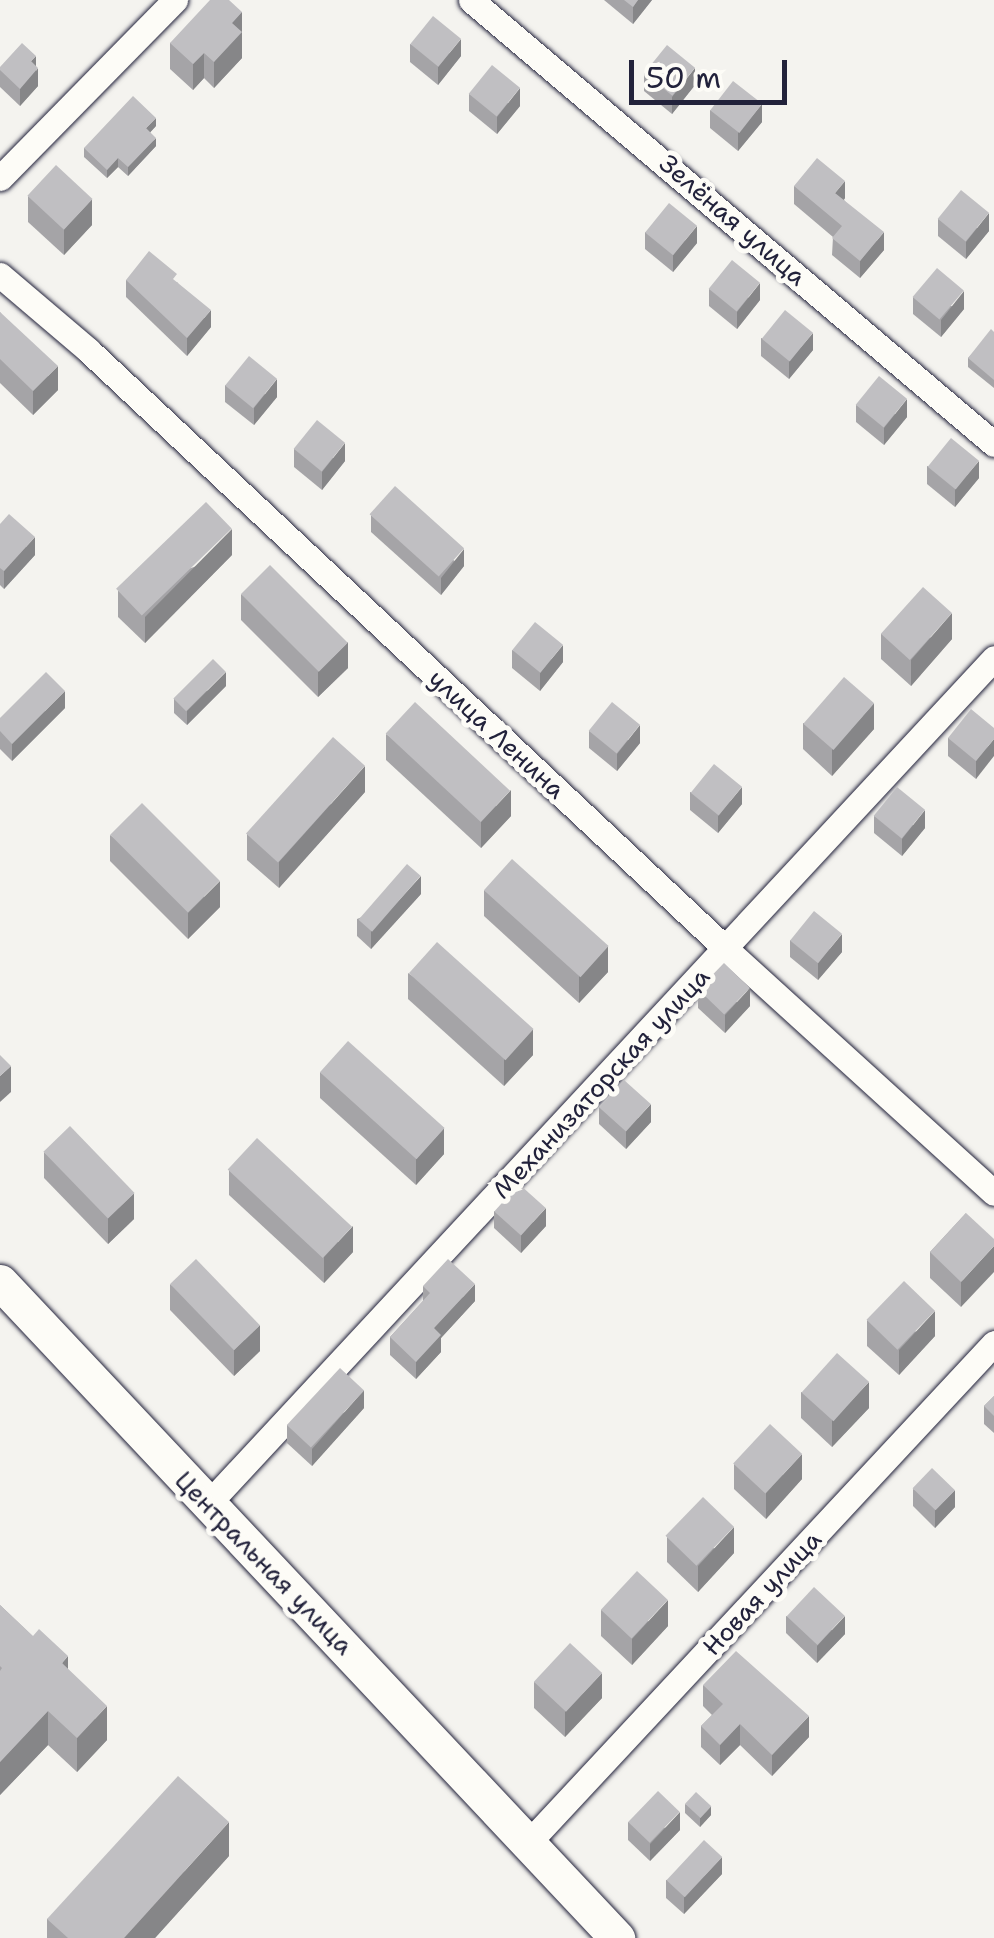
<!DOCTYPE html>
<meta charset="utf-8">
<style>
body{margin:0}
#map{position:relative;width:994px;height:1938px;overflow:hidden;background:#f4f3ef;font-family:"Shantell Sans",sans-serif}
div>[style]{position:absolute}
[style*='--x']{left:calc(var(--x)*1px);top:calc(var(--y)*1px);width:calc(var(--w)*1px);rotate:calc(var(--a)*1deg)}
.roads{filter:drop-shadow(0 0 2px #22223b) drop-shadow(0 0 2px #22223b)}
.street>*{height:25px;margin:-12.5px;padding:0 12.5px;transform-origin:12.5px;border-radius:12.5px;background:#fdfcf7}
.secondary>*{height:35px;margin:-17.5px;padding:0 17.5px;transform-origin:17.5px;border-radius:17.5px;background:#fdfcf7}
.wall>*{inset:0;background:#a5a4a7}
.shaded-wall>*{inset:0;background:#868688}
.building>*{inset:0;background:#c0bfc2;transform-origin:0 0}
span{translate:-50% -50%;white-space:nowrap;text-align:center;line-height:1.15;-webkit-text-stroke:10px #fdfcf7;paint-order:stroke}
.street-label{font-size:25px;color:#22223b}
.scale{position:absolute;left:629px;top:60px;width:158px;height:45px;box-sizing:border-box;border:5px solid #22223b;border-top:0;padding-left:12px;font-size:30px;line-height:35px;white-space:nowrap;color:#22223b;-webkit-text-stroke:8px #fdfcf7;paint-order:stroke}
</style>
<div id="map">
<div class="roads">
<div class="street">
<div style="--x:471;--y:0;--w:686;--a:40.33"></div>
<div style="--x:0;--y:178;--w:250;--a:-45.5"></div>
<div style="--x:0;--y:275;--w:116;--a:40.4"></div>
<div style="--x:88;--y:350;--w:875;--a:43.19"></div>
<div style="--x:726;--y:949;--w:362;--a:42.3"></div>
<div style="--x:207;--y:1505;--w:1156;--a:-47.1"></div>
<div style="--x:529;--y:1842;--w:682;--a:-47.02"></div>
</div>
<div class="secondary">
<div style="--x:0;--y:1282;--w:901;--a:46.75"></div>
</div>
</div>
<div class="wall">
<div style="clip-path:polygon(604px 0,652px 0,633px 24px)"></div>
<div style="clip-path:polygon(242px 12px,242px 58px,214px 88px,204px 78px,193px 90px,170px 69px,170px 43px)"></div>
<div style="clip-path:polygon(410px 44px,461px 56px,438px 85px,410px 62px)"></div>
<div style="clip-path:polygon(36px 66px,38px 86px,20px 106px,0 87px,0 67px)"></div>
<div style="clip-path:polygon(644px 73px,695px 85px,672px 114px,644px 91px)"></div>
<div style="clip-path:polygon(469px 94px,520px 106px,497px 134px,469px 111px)"></div>
<div style="clip-path:polygon(710px 110px,762px 122px,738px 151px,710px 128px)"></div>
<div style="clip-path:polygon(156px 126px,150px 132px,156px 146px,128px 176px,118px 167px,107px 178px,84px 157px,84px 148px)"></div>
<div style="clip-path:polygon(794px 186px,845px 198px,844px 200px,884px 250px,860px 278px,832px 255px,833px 237px,794px 204px)"></div>
<div style="clip-path:polygon(28px 196px,92px 225px,64px 255px,28px 222px)"></div>
<div style="clip-path:polygon(938px 219px,989px 231px,966px 259px,938px 236px)"></div>
<div style="clip-path:polygon(645px 232px,697px 243px,673px 272px,645px 249px)"></div>
<div style="clip-path:polygon(126px 280px,177px 282px,211px 327px,187px 356px,126px 297px)"></div>
<div style="clip-path:polygon(709px 289px,760px 300px,737px 329px,709px 306px)"></div>
<div style="clip-path:polygon(913px 297px,964px 309px,941px 337px,913px 314px)"></div>
<div style="clip-path:polygon(0 312px,58px 390px,33px 415px,0 383px)"></div>
<div style="clip-path:polygon(994px 332px,994px 388px,968px 367px,968px 358px)"></div>
<div style="clip-path:polygon(761px 338px,813px 350px,789px 379px,761px 356px)"></div>
<div style="clip-path:polygon(225px 385px,277px 397px,254px 425px,225px 402px)"></div>
<div style="clip-path:polygon(856px 405px,907px 417px,884px 445px,856px 422px)"></div>
<div style="clip-path:polygon(294px 449px,345px 461px,322px 490px,294px 467px)"></div>
<div style="clip-path:polygon(927px 466px,979px 478px,955px 507px,927px 484px)"></div>
<div style="clip-path:polygon(371px 515px,464px 566px,441px 595px,371px 532px)"></div>
<div style="clip-path:polygon(0 524px,35px 555px,4px 589px,0 585px)"></div>
<div style="clip-path:polygon(232px 555px,145px 643px,118px 617px,118px 591px)"></div>
<div style="clip-path:polygon(241px 594px,348px 668px,318px 697px,241px 620px)"></div>
<div style="clip-path:polygon(881px 634px,952px 639px,911px 686px,881px 659px)"></div>
<div style="clip-path:polygon(512px 650px,563px 662px,540px 691px,512px 668px)"></div>
<div style="clip-path:polygon(226px 686px,187px 725px,174px 713px,174px 699px)"></div>
<div style="clip-path:polygon(65px 708px,12px 761px,0 749px,0 718px)"></div>
<div style="clip-path:polygon(803px 723px,874px 729px,832px 776px,803px 749px)"></div>
<div style="clip-path:polygon(994px 728px,976px 779px,948px 756px,948px 738px)"></div>
<div style="clip-path:polygon(589px 731px,640px 743px,617px 771px,589px 748px)"></div>
<div style="clip-path:polygon(386px 734px,511px 816px,481px 848px,386px 760px)"></div>
<div style="clip-path:polygon(365px 792px,279px 888px,247px 860px,247px 834px)"></div>
<div style="clip-path:polygon(690px 792px,742px 804px,718px 833px,690px 810px)"></div>
<div style="clip-path:polygon(874px 816px,925px 828px,902px 856px,874px 833px)"></div>
<div style="clip-path:polygon(110px 835px,220px 907px,188px 939px,110px 861px)"></div>
<div style="clip-path:polygon(484px 890px,608px 972px,579px 1003px,484px 916px)"></div>
<div style="clip-path:polygon(421px 894px,371px 949px,357px 936px,357px 919px)"></div>
<div style="clip-path:polygon(790px 940px,842px 952px,818px 980px,790px 957px)"></div>
<div style="clip-path:polygon(408px 973px,533px 1055px,504px 1086px,408px 999px)"></div>
<div style="clip-path:polygon(698px 990px,750px 1006px,725px 1033px,698px 1008px)"></div>
<div style="clip-path:polygon(320px 1072px,444px 1154px,416px 1185px,320px 1098px)"></div>
<div style="clip-path:polygon(599px 1107px,651px 1122px,626px 1149px,599px 1124px)"></div>
<div style="clip-path:polygon(44px 1152px,134px 1219px,108px 1244px,44px 1178px)"></div>
<div style="clip-path:polygon(229px 1170px,353px 1252px,324px 1283px,229px 1195px)"></div>
<div style="clip-path:polygon(494px 1211px,546px 1226px,521px 1253px,494px 1228px)"></div>
<div style="clip-path:polygon(966px 1213px,961px 1307px,930px 1278px,930px 1252px)"></div>
<div style="clip-path:polygon(170px 1284px,260px 1351px,234px 1376px,170px 1310px)"></div>
<div style="clip-path:polygon(423px 1286px,475px 1301px,441px 1338px,441px 1352px,416px 1379px,390px 1355px,390px 1337px,423px 1301px)"></div>
<div style="clip-path:polygon(867px 1320px,935px 1336px,899px 1375px,867px 1346px)"></div>
<div style="clip-path:polygon(801px 1392px,869px 1408px,832px 1447px,801px 1418px)"></div>
<div style="clip-path:polygon(994px 1396px,994px 1433px,984px 1424px,984px 1406px)"></div>
<div style="clip-path:polygon(364px 1408px,312px 1466px,287px 1443px,287px 1425px)"></div>
<div style="clip-path:polygon(734px 1464px,802px 1479px,766px 1519px,734px 1489px)"></div>
<div style="clip-path:polygon(913px 1489px,955px 1507px,935px 1528px,913px 1506px)"></div>
<div style="clip-path:polygon(667px 1537px,734px 1553px,698px 1592px,667px 1562px)"></div>
<div style="clip-path:polygon(0 1605px,68px 1670px,107px 1740px,77px 1772px,48px 1745px,0 1795px)"></div>
<div style="clip-path:polygon(601px 1610px,668px 1626px,632px 1665px,601px 1636px)"></div>
<div style="clip-path:polygon(786px 1616px,845px 1634px,817px 1663px,786px 1633px)"></div>
<div style="clip-path:polygon(534px 1682px,602px 1698px,565px 1737px,534px 1708px)"></div>
<div style="clip-path:polygon(703px 1685px,809px 1737px,772px 1776px,740px 1745px,720px 1765px,701px 1747px,701px 1726px,712px 1715px,703px 1706px)"></div>
<div style="clip-path:polygon(685px 1804px,711px 1815px,700px 1827px,685px 1813px)"></div>
<div style="clip-path:polygon(628px 1822px,680px 1830px,650px 1861px,628px 1840px)"></div>
<div style="clip-path:polygon(229px 1856px,155px 1938px,47px 1938px,47px 1919px)"></div>
<div style="clip-path:polygon(722px 1874px,684px 1914px,666px 1898px,666px 1880px)"></div>
</div>
<div class="shaded-wall">
<div style="clip-path:polygon(638px 0,652px 0,633px 24px,633px 7px)"></div>
<div style="clip-path:polygon(242px 12px,242px 58px,214px 88px,214px 62px,232px 23px)"></div>
<div style="clip-path:polygon(461px 39px,461px 56px,438px 85px,438px 67px)"></div>
<div style="clip-path:polygon(204px 53px,204px 78px,193px 90px,193px 64px)"></div>
<div style="clip-path:polygon(36px 56px,36px 71px,38px 68px,38px 86px,20px 106px,20px 89px,31px 61px)"></div>
<div style="clip-path:polygon(695px 68px,695px 85px,672px 114px,672px 97px)"></div>
<div style="clip-path:polygon(520px 88px,520px 106px,497px 134px,497px 117px)"></div>
<div style="clip-path:polygon(762px 104px,762px 122px,738px 151px,738px 133px)"></div>
<div style="clip-path:polygon(156px 118px,156px 126px,146px 137px,146px 128px)"></div>
<div style="clip-path:polygon(156px 138px,156px 146px,128px 176px,128px 167px)"></div>
<div style="clip-path:polygon(118px 158px,118px 167px,107px 178px,107px 170px)"></div>
<div style="clip-path:polygon(845px 181px,845px 198px,835px 210px,835px 193px)"></div>
<div style="clip-path:polygon(92px 199px,92px 225px,64px 255px,64px 229px)"></div>
<div style="clip-path:polygon(989px 213px,989px 231px,966px 259px,966px 242px)"></div>
<div style="clip-path:polygon(697px 226px,697px 243px,673px 272px,673px 255px)"></div>
<div style="clip-path:polygon(884px 232px,884px 250px,860px 278px,860px 261px)"></div>
<div style="clip-path:polygon(760px 283px,760px 300px,737px 329px,737px 312px)"></div>
<div style="clip-path:polygon(964px 291px,964px 309px,941px 337px,941px 320px)"></div>
<div style="clip-path:polygon(211px 310px,211px 327px,187px 356px,187px 338px)"></div>
<div style="clip-path:polygon(813px 333px,813px 350px,789px 379px,789px 361px)"></div>
<div style="clip-path:polygon(58px 366px,58px 390px,33px 415px,33px 391px)"></div>
<div style="clip-path:polygon(277px 379px,277px 397px,254px 425px,254px 408px)"></div>
<div style="clip-path:polygon(907px 399px,907px 417px,884px 445px,884px 428px)"></div>
<div style="clip-path:polygon(345px 443px,345px 461px,322px 490px,322px 472px)"></div>
<div style="clip-path:polygon(979px 461px,979px 478px,955px 507px,955px 489px)"></div>
<div style="clip-path:polygon(232px 529px,232px 555px,145px 643px,145px 617px)"></div>
<div style="clip-path:polygon(35px 537px,35px 555px,4px 589px,4px 571px)"></div>
<div style="clip-path:polygon(464px 549px,464px 566px,441px 595px,441px 578px)"></div>
<div style="clip-path:polygon(952px 613px,952px 639px,911px 686px,911px 660px)"></div>
<div style="clip-path:polygon(348px 642px,348px 668px,318px 697px,318px 672px)"></div>
<div style="clip-path:polygon(563px 645px,563px 662px,540px 691px,540px 673px)"></div>
<div style="clip-path:polygon(226px 672px,226px 686px,187px 725px,187px 711px)"></div>
<div style="clip-path:polygon(65px 691px,65px 708px,12px 761px,12px 744px)"></div>
<div style="clip-path:polygon(874px 703px,874px 729px,832px 776px,832px 750px)"></div>
<div style="clip-path:polygon(640px 725px,640px 743px,617px 771px,617px 754px)"></div>
<div style="clip-path:polygon(994px 739px,994px 756px,976px 779px,976px 761px)"></div>
<div style="clip-path:polygon(365px 766px,365px 792px,279px 888px,279px 862px)"></div>
<div style="clip-path:polygon(742px 787px,742px 804px,718px 833px,718px 816px)"></div>
<div style="clip-path:polygon(511px 790px,511px 816px,481px 848px,481px 822px)"></div>
<div style="clip-path:polygon(925px 810px,925px 828px,902px 856px,902px 839px)"></div>
<div style="clip-path:polygon(421px 876px,421px 894px,371px 949px,371px 931px)"></div>
<div style="clip-path:polygon(220px 881px,220px 907px,188px 939px,188px 913px)"></div>
<div style="clip-path:polygon(842px 934px,842px 952px,818px 980px,818px 963px)"></div>
<div style="clip-path:polygon(608px 946px,608px 972px,579px 1003px,579px 977px)"></div>
<div style="clip-path:polygon(750px 988px,750px 1006px,725px 1033px,725px 1015px)"></div>
<div style="clip-path:polygon(533px 1029px,533px 1055px,504px 1086px,504px 1060px)"></div>
<div style="clip-path:polygon(11px 1066px,11px 1092px,0 1102px,0 1076px)"></div>
<div style="clip-path:polygon(651px 1104px,651px 1122px,626px 1149px,626px 1131px)"></div>
<div style="clip-path:polygon(444px 1128px,444px 1154px,416px 1185px,416px 1159px)"></div>
<div style="clip-path:polygon(134px 1193px,134px 1219px,108px 1244px,108px 1218px)"></div>
<div style="clip-path:polygon(546px 1208px,546px 1226px,521px 1253px,521px 1235px)"></div>
<div style="clip-path:polygon(353px 1226px,353px 1252px,324px 1283px,324px 1257px)"></div>
<div style="clip-path:polygon(994px 1246px,994px 1272px,961px 1307px,961px 1282px)"></div>
<div style="clip-path:polygon(475px 1284px,475px 1301px,441px 1338px,441px 1352px,416px 1379px,416px 1362px,434px 1328px)"></div>
<div style="clip-path:polygon(935px 1311px,935px 1336px,899px 1375px,899px 1350px)"></div>
<div style="clip-path:polygon(260px 1325px,260px 1351px,234px 1376px,234px 1350px)"></div>
<div style="clip-path:polygon(869px 1382px,869px 1408px,832px 1447px,832px 1421px)"></div>
<div style="clip-path:polygon(364px 1390px,364px 1408px,312px 1466px,312px 1449px)"></div>
<div style="clip-path:polygon(802px 1454px,802px 1479px,766px 1519px,766px 1493px)"></div>
<div style="clip-path:polygon(955px 1490px,955px 1507px,935px 1528px,935px 1510px)"></div>
<div style="clip-path:polygon(734px 1527px,734px 1553px,698px 1592px,698px 1566px)"></div>
<div style="clip-path:polygon(668px 1600px,668px 1626px,632px 1665px,632px 1639px)"></div>
<div style="clip-path:polygon(845px 1616px,845px 1634px,817px 1663px,817px 1646px)"></div>
<div style="clip-path:polygon(68px 1656px,68px 1690px,62px 1663px)"></div>
<div style="clip-path:polygon(602px 1673px,602px 1698px,565px 1737px,565px 1712px)"></div>
<div style="clip-path:polygon(107px 1706px,107px 1740px,77px 1772px,77px 1738px)"></div>
<div style="clip-path:polygon(48px 1711px,48px 1745px,0 1795px,0 1762px)"></div>
<div style="clip-path:polygon(809px 1716px,809px 1737px,772px 1776px,772px 1755px)"></div>
<div style="clip-path:polygon(740px 1724px,740px 1745px,720px 1765px,720px 1745px)"></div>
<div style="clip-path:polygon(711px 1806px,711px 1815px,700px 1827px,700px 1818px)"></div>
<div style="clip-path:polygon(680px 1812px,680px 1830px,650px 1861px,650px 1844px)"></div>
<div style="clip-path:polygon(229px 1822px,229px 1856px,155px 1938px,124px 1938px)"></div>
<div style="clip-path:polygon(722px 1857px,722px 1874px,684px 1914px,684px 1897px)"></div>
</div>
<div class="building">
<div style="clip-path:polygon(210px 0,229px 0,242px 12px,232px 23px,242px 32px,214px 62px,204px 53px,193px 64px,170px 43px)"></div>
<div style="clip-path:polygon(624px 0,638px 0,633px 7px)"></div>
<div style="left:433px;top:16px;width:36px;height:36px;rotate:39deg"></div>
<div style="clip-path:polygon(22px 43px,36px 56px,31px 61px,38px 68px,20px 89px,0 70px,0 67px)"></div>
<div style="left:667px;top:45px;width:36px;height:36px;rotate:39deg"></div>
<div style="left:492px;top:65px;width:36px;height:37px;rotate:39deg"></div>
<div style="left:733px;top:81px;width:37px;height:37px;rotate:38deg"></div>
<div style="clip-path:polygon(133px 96px,156px 118px,146px 128px,156px 138px,128px 167px,118px 158px,107px 170px,84px 148px)"></div>
<div style="clip-path:polygon(817px 158px,845px 181px,835px 193px,884px 232px,860px 261px,832px 238px,842px 226px,794px 186px)"></div>
<div style="left:56px;top:165px;width:50px;height:42px;rotate:43deg"></div>
<div style="left:961px;top:190px;width:36px;height:37px;rotate:39deg"></div>
<div style="left:669px;top:203px;width:36px;height:38px;rotate:39deg"></div>
<div style="clip-path:polygon(149px 251px,177px 274px,173px 279px,211px 310px,187px 338px,126px 280px)"></div>
<div style="left:732px;top:260px;width:36px;height:37px;rotate:39deg"></div>
<div style="left:937px;top:268px;width:35px;height:38px;rotate:40deg"></div>
<div style="left:785px;top:310px;width:36px;height:37px;rotate:39deg"></div>
<div style="clip-path:polygon(0 312px,58px 366px,33px 391px,0 359px)"></div>
<div style="clip-path:polygon(991px 329px,994px 332px,994px 380px,968px 358px)"></div>
<div style="left:249px;top:356px;width:36px;height:38px;rotate:39deg"></div>
<div style="left:879px;top:376px;width:36px;height:37px;rotate:39deg"></div>
<div style="left:317px;top:420px;width:36px;height:37px;rotate:39deg"></div>
<div style="left:951px;top:438px;width:36px;height:37px;rotate:39deg"></div>
<div style="left:395px;top:486px;width:93px;height:38px;rotate:42deg"></div>
<div style="left:206px;top:502px;width:37px;height:125px;rotate:46deg"></div>
<div style="clip-path:polygon(9px 514px,35px 537px,4px 571px,0 568px,0 524px)"></div>
<div style="left:270px;top:565px;width:110px;height:41px;rotate:45deg"></div>
<div style="left:923px;top:587px;width:39px;height:63px;rotate:42deg"></div>
<div style="left:535px;top:622px;width:36px;height:36px;rotate:39deg"></div>
<div style="left:213px;top:659px;width:18px;height:56px;rotate:45deg"></div>
<div style="clip-path:polygon(46px 672px,65px 691px,12px 744px,0 731px,0 718px)"></div>
<div style="left:844px;top:677px;width:40px;height:62px;rotate:41deg"></div>
<div style="left:415px;top:702px;width:130px;height:43px;rotate:43deg"></div>
<div style="left:612px;top:702px;width:36px;height:37px;rotate:39deg"></div>
<div style="clip-path:polygon(971px 709px,994px 728px,994px 739px,976px 761px,948px 738px)"></div>
<div style="left:333px;top:737px;width:43px;height:130px;rotate:42deg"></div>
<div style="left:714px;top:764px;width:36px;height:37px;rotate:39deg"></div>
<div style="left:897px;top:787px;width:36px;height:37px;rotate:39deg"></div>
<div style="left:142px;top:803px;width:110px;height:45px;rotate:45deg"></div>
<div style="left:512px;top:859px;width:130px;height:42px;rotate:42deg"></div>
<div style="left:407px;top:864px;width:18px;height:74px;rotate:41deg"></div>
<div style="left:814px;top:911px;width:36px;height:38px;rotate:39deg"></div>
<div style="left:437px;top:942px;width:130px;height:42px;rotate:42deg"></div>
<div style="left:724px;top:963px;width:36px;height:37px;rotate:44deg"></div>
<div style="left:348px;top:1041px;width:130px;height:42px;rotate:42deg"></div>
<div style="clip-path:polygon(0 1055px,11px 1066px,0 1076px)"></div>
<div style="left:624px;top:1080px;width:36px;height:37px;rotate:42deg"></div>
<div style="left:70px;top:1126px;width:93px;height:37px;rotate:46deg"></div>
<div style="left:257px;top:1138px;width:130px;height:43px;rotate:43deg"></div>
<div style="left:519px;top:1184px;width:36px;height:37px;rotate:42deg"></div>
<div style="clip-path:polygon(966px 1213px,994px 1239px,994px 1246px,961px 1282px,930px 1252px)"></div>
<div style="left:196px;top:1259px;width:92px;height:36px;rotate:46deg"></div>
<div style="clip-path:polygon(448px 1259px,475px 1284px,434px 1328px,441px 1335px,416px 1362px,390px 1337px,430px 1293px,423px 1286px)"></div>
<div style="left:904px;top:1281px;width:43px;height:54px;rotate:44deg"></div>
<div style="left:837px;top:1353px;width:43px;height:53px;rotate:42deg"></div>
<div style="left:340px;top:1368px;width:33px;height:78px;rotate:43deg"></div>
<div style="clip-path:polygon(994px 1396px,994px 1416px,984px 1406px)"></div>
<div style="left:770px;top:1424px;width:44px;height:54px;rotate:43deg"></div>
<div style="left:932px;top:1468px;width:32px;height:28px;rotate:44deg"></div>
<div style="left:703px;top:1497px;width:43px;height:54px;rotate:44deg"></div>
<div style="left:637px;top:1571px;width:42px;height:53px;rotate:43deg"></div>
<div style="left:814px;top:1587px;width:42px;height:40px;rotate:43deg"></div>
<div style="clip-path:polygon(0 1605px,33px 1636px,39px 1629px,68px 1656px,62px 1663px,107px 1706px,77px 1738px,48px 1711px,0 1762px,0 1671px,2px 1668px,0 1666px)"></div>
<div style="left:570px;top:1643px;width:44px;height:53px;rotate:43deg"></div>
<div style="clip-path:polygon(736px 1651px,809px 1716px,772px 1755px,740px 1724px,720px 1745px,701px 1726px,723px 1704px,703px 1685px)"></div>
<div style="clip-path:polygon(178px 1776px,229px 1822px,124px 1938px,68px 1938px,47px 1919px)"></div>
<div style="left:658px;top:1791px;width:30px;height:43px;rotate:44deg"></div>
<div style="left:696px;top:1792px;width:21px;height:16px;rotate:43deg"></div>
<div style="left:704px;top:1840px;width:25px;height:55px;rotate:43deg"></div>
</div>
<div class="street-label">
<span style="left:733px;top:220px;rotate:41deg">Зелёная улица</span>
<span style="left:497px;top:734px;rotate:43deg">улица Ленина</span>
<span style="left:601px;top:1083px;rotate:-47deg">Механизаторская улица</span>
<span style="left:264px;top:1563px;rotate:46deg">Центральная улица</span>
<span style="left:762px;top:1593px;rotate:-47deg">Новая улица</span>
</div>
<div class="scale">50 m</div>
</div>
